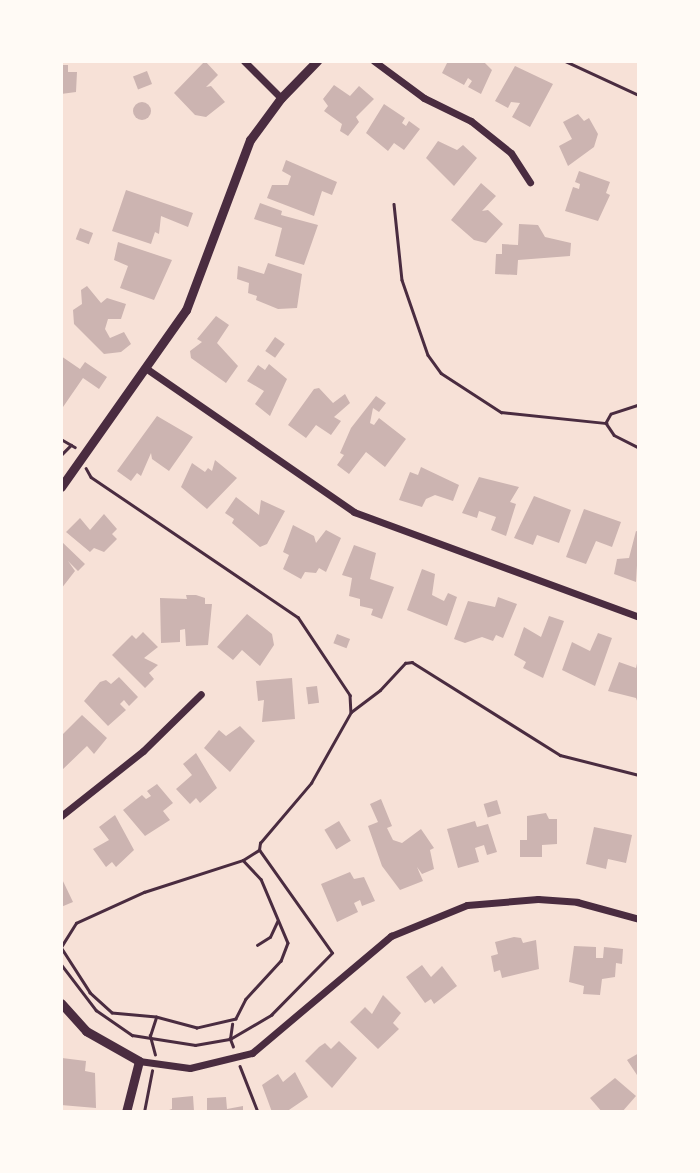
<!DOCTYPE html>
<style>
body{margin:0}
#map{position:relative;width:700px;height:1173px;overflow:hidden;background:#f7e1d7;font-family:"IBM Plex Serif",serif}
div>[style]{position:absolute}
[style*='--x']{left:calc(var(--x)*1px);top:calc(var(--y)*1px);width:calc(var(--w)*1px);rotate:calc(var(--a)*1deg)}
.building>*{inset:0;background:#ccb4b1;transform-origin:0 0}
.round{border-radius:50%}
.path>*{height:2.5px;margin:-1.25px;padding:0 1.25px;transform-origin:1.25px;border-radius:1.25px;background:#4a2c40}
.minor>*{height:7px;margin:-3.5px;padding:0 3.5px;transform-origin:3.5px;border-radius:3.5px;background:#4a2c40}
.tertiary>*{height:9px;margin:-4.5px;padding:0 4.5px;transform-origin:4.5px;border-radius:4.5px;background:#4a2c40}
span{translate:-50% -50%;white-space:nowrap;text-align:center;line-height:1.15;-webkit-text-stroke:7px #fffaf5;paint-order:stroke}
.frame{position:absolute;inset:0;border:63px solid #fffaf5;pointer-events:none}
</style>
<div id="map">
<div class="building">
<div style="clip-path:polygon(205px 61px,218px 75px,206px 87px,211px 86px,225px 102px,206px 117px,195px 115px,174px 93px)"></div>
<div style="clip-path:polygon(448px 61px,483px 61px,492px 70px,481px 94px,468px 87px,472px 81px,468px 78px,464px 85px,442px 73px)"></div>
<div style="clip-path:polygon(61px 65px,68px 65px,68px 72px,77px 72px,76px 92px,61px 94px)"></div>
<div style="clip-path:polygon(515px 66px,553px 84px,530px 127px,512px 117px,520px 103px,511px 102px,508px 108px,495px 101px)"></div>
<div style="left:147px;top:71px;width:14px;height:15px;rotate:69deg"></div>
<div style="clip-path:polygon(334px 85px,350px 96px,359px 86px,374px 99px,356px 117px,359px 122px,348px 136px,340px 131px,342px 124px,324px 111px,328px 106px,323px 99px)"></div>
<div class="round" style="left:133px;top:102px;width:18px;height:18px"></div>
<div style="clip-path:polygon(384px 104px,405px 118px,402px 123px,406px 126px,409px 121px,420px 129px,404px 150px,394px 143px,388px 151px,366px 133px)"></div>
<div style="clip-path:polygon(578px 114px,584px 121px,589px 118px,598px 134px,594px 147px,568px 166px,559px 146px,572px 139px,563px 122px)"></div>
<div style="clip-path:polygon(438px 141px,457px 150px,463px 145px,477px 158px,454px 186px,426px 158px)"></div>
<div style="clip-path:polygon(286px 160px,337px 182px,332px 195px,322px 191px,314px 216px,267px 198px,272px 185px,288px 185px,291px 176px,282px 171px)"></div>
<div style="clip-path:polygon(579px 171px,610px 182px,606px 193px,610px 195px,598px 221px,565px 211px,573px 187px,579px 189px,580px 184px,575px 182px)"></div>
<div style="clip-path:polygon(481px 183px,496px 196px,482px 211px,488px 210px,503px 224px,486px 243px,474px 240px,451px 220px)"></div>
<div style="clip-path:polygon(126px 190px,193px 213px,188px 227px,161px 216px,159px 234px,155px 232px,151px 244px,112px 231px)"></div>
<div style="clip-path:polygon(260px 203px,282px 211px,281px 215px,318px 225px,304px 265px,275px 256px,282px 228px,254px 219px)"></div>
<div style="clip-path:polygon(519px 224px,538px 225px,545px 237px,571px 243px,570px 256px,518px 260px,517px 275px,495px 274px,496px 254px,502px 254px,502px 244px,518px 245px)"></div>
<div style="left:80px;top:228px;width:14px;height:12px;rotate:21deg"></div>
<div style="clip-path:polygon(118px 242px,172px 260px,154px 300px,120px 288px,128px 266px,114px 260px)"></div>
<div style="clip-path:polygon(268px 263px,302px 274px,297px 308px,278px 309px,256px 300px,257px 296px,248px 293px,249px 283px,237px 279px,238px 266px,264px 274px)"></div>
<div style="clip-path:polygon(87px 286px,101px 303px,107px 298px,126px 304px,121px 319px,108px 319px,105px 329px,110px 338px,124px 332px,131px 344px,121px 352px,104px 354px,74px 324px,73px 310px,82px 304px,81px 290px)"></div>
<div style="clip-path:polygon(216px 316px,229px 325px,217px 343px,238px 366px,226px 383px,191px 358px,190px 351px,202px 342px,197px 339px)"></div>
<div style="left:275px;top:337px;width:12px;height:17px;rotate:35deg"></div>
<div style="clip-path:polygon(61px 356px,80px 369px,85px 362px,107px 377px,99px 389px,83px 378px,63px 407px)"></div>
<div style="clip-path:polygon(269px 364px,287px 379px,270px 416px,255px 404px,264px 391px,247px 381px,258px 365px,265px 370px)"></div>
<div style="clip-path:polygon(319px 388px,333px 403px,345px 394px,350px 403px,334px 417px,341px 421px,331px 435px,316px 425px,306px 438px,288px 425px,314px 389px)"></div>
<div style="clip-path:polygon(376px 396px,386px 403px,379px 412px,373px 408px,370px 423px,374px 425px,379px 418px,406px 439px,385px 467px,366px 452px,349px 474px,337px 465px,344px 455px,340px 453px,351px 428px)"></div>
<div style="clip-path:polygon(157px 416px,193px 437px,169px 471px,152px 459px,151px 453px,141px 476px,137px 473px,131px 481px,117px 471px)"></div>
<div style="clip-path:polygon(215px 460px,237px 478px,207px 509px,181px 487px,192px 463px,205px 472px,208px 468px,212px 471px)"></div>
<div style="clip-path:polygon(421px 467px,459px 485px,453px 501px,435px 495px,426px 499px,422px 507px,399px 500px,410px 472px,418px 475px)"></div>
<div style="clip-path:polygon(479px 477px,519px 487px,510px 502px,516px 504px,506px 536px,491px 530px,496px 517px,479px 511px,477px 518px,462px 513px)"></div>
<div style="clip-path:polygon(534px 496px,571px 510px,559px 543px,537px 535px,533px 545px,514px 538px)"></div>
<div style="clip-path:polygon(236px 497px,259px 515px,261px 500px,285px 511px,267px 544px,260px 547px,232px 523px,234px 519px,225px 513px)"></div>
<div style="clip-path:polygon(584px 509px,621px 522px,612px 547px,596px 541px,586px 564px,566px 557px)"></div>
<div style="clip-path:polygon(104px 514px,117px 529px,112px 534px,117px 539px,104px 552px,94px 548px,90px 552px,66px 532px,80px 518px,90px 530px)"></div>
<div style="clip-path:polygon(293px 525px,314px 536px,316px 543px,326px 530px,341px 538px,326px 572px,319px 568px,316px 573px,305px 572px,301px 579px,283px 569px,289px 555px,283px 552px)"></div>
<div style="clip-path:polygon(636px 531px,639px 532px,636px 582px,614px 574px,617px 559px,629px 558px)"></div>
<div style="clip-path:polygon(61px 541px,85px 564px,78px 571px,68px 561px,75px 571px,61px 589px)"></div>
<div style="clip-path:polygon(354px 545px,376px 553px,370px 579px,394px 587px,382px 619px,371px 615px,373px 609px,360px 606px,360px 599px,349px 596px,352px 578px,342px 575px)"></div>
<div style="clip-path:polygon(422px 569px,435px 574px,432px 595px,444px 601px,448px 593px,457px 597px,447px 626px,407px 610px)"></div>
<div style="clip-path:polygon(186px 595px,196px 595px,205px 598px,205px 604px,212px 604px,208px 645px,186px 646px,185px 629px,180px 630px,180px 642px,161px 643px,160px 598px,187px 599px)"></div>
<div style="clip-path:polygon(498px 597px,517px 604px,503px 638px,496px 635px,493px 641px,482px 637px,465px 643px,454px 639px,468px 601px,495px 607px)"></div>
<div style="clip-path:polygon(247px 614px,272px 634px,274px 645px,260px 666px,242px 650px,233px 660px,217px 647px)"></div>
<div style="clip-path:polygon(549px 616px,564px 621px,543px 678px,523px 668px,526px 662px,514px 655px,524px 627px,541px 637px)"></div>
<div style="clip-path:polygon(143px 632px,158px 647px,144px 658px,158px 665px,149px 673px,154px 679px,145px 688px,112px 655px,132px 635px,136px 639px)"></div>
<div style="clip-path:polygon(598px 633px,612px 638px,595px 686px,562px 670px,572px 642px,590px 651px)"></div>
<div style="left:337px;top:634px;width:14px;height:10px;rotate:21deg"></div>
<div style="clip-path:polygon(638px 659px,639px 659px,639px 706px,636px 698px,608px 691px,619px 662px,636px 668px)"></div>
<div style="clip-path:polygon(119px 677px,138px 697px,129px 706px,124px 700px,120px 704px,126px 710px,108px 726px,84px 701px,100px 682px,106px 680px,111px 684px)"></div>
<div style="clip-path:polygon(292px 678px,295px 719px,262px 722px,264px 700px,258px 701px,256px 681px)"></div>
<div style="left:317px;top:686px;width:17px;height:11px;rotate:83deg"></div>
<div style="clip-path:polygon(82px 715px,107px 738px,94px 754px,87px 746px,61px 771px,61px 736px)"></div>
<div style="clip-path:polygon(240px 726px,255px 741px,230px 772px,204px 748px,219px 730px,226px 736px)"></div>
<div style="clip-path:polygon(196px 753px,217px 788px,200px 803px,196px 798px,190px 804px,176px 789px,192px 775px,183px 764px)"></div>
<div style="clip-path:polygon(157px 784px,173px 803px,163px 811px,170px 820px,145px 836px,123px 810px,142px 795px,146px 799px,151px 796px,147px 791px)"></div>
<div style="clip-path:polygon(381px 799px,392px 826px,387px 828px,393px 840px,402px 843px,421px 829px,434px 848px,430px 850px,434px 869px,422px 874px,417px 867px,423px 881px,400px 890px,382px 866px,368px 826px,378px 822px,370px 804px)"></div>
<div style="left:497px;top:800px;width:14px;height:14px;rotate:73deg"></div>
<div style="clip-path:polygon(546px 813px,549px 819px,557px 819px,557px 844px,542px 845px,542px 857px,520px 857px,520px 840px,527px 840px,527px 816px)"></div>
<div style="clip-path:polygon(115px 815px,134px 850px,116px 867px,112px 862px,106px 867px,93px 849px,109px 840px,99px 827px)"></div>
<div style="left:339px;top:821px;width:23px;height:17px;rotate:59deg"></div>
<div style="clip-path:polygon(475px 821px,477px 827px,488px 824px,497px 852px,487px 855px,484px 845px,475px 848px,479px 862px,458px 868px,447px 829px)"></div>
<div style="clip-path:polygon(594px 827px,632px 835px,626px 863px,608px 859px,606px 869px,586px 864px)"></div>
<div style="clip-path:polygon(350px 872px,354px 879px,364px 877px,375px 901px,362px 906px,360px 900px,354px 903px,358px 912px,337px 922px,321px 884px)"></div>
<div style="clip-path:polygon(61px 877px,73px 902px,61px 907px)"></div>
<div style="clip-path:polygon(514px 937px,521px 938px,523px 943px,536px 940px,539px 969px,502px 978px,500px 970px,494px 972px,491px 956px,498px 954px,495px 942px)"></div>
<div style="clip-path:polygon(574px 946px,596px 947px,596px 958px,603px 958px,604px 947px,623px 949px,622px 964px,616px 963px,615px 977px,602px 979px,600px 995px,583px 994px,584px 986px,569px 982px)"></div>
<div style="clip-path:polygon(422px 965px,431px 977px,442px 966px,457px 986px,434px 1004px,431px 999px,425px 1003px,406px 977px)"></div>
<div style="clip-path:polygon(383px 995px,401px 1013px,393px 1023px,399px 1029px,378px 1049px,350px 1022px,365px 1007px,372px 1014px)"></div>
<div style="clip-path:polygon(339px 1041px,357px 1058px,332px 1088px,305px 1061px,319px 1047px,325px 1043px,331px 1049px)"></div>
<div style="clip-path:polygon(639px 1053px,639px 1078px,627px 1060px)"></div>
<div style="clip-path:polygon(62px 1058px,86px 1061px,85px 1071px,95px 1073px,96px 1108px,61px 1105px)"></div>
<div style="clip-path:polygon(295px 1072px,308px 1097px,286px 1112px,272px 1112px,262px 1085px,278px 1074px,283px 1082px)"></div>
<div style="clip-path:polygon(615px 1078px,636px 1096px,622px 1112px,602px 1112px,590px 1098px)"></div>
<div style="clip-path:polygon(193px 1096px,194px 1111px,163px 1112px,172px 1109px,172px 1098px)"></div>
<div style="clip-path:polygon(226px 1097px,227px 1109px,243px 1106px,243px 1112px,207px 1112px,207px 1098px)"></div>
</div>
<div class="path">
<div style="--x:565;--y:61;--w:81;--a:24.7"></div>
<div style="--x:394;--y:204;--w:76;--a:84"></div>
<div style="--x:402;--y:280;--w:79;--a:70.9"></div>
<div style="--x:428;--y:355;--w:22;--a:54"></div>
<div style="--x:441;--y:373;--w:72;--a:33"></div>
<div style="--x:501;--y:412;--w:106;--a:6"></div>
<div style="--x:639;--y:405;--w:29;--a:162"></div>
<div style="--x:611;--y:414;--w:10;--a:119"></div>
<div style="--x:606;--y:423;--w:14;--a:56"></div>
<div style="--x:614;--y:435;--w:28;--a:27"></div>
<div style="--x:61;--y:439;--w:16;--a:30"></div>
<div style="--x:61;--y:455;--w:14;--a:-45"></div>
<div style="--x:86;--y:468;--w:10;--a:61"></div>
<div style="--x:91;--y:477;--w:250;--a:34.1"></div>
<div style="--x:298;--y:617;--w:94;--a:56.3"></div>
<div style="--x:350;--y:695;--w:17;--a:87"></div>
<div style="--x:243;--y:860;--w:19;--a:-32"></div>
<div style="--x:257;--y:945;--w:15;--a:-32"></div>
<div style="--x:270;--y:937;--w:17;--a:-65"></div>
<div style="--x:61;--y:947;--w:28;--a:-58"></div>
<div style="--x:76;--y:923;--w:75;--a:-24.5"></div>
<div style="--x:144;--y:892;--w:104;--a:-17.9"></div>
<div style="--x:243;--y:860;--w:26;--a:47"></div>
<div style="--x:261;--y:879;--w:69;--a:67.1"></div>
<div style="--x:288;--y:943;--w:19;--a:111"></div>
<div style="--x:281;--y:961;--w:52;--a:132.6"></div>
<div style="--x:246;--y:999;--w:22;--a:117"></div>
<div style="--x:236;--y:1019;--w:40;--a:167"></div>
<div style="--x:197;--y:1028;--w:42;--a:-165"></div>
<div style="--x:156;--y:1017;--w:44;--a:-174.8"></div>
<div style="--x:112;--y:1013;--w:30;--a:-138"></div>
<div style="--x:90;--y:993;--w:54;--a:-122.8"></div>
<div style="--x:61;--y:964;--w:58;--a:52.7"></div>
<div style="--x:96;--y:1010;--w:44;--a:34.8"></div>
<div style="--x:132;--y:1035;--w:64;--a:9"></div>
<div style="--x:195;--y:1045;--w:36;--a:-10"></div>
<div style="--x:230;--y:1039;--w:15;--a:-82"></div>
<div style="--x:233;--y:1047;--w:9;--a:-111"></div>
<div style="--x:230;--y:1039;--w:48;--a:-30.3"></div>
<div style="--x:271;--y:1015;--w:87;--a:-45.5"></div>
<div style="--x:332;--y:953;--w:126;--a:-125.3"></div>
<div style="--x:259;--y:850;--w:7;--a:-82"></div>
<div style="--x:260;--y:843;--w:79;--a:-49.6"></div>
<div style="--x:311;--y:783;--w:81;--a:-60.6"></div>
<div style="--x:351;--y:712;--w:36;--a:-37"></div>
<div style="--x:380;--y:690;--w:37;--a:-47"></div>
<div style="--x:405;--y:663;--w:7;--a:-8"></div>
<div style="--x:412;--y:662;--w:175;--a:32.1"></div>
<div style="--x:560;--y:755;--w:81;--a:14.2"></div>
<div style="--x:155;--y:1055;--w:20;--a:-105"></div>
<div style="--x:150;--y:1036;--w:19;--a:-72"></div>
<div style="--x:240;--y:1066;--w:49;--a:68.6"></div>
<div style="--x:144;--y:1112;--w:42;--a:-79"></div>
</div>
<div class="minor">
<div style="--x:244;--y:61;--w:52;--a:45"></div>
<div style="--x:374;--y:61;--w:62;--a:36.5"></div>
<div style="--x:424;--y:98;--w:52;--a:26.1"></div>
<div style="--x:471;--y:121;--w:51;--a:38.7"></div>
<div style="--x:511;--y:153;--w:35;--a:57"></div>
<div style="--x:147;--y:369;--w:252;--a:34.6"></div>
<div style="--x:354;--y:512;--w:304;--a:20.2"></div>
<div style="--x:61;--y:816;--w:105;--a:-38.4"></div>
<div style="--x:143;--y:751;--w:81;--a:-44.5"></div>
<div style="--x:139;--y:1061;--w:51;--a:7.8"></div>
<div style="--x:190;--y:1068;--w:64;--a:-13.6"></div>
<div style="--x:252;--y:1053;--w:182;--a:-40.1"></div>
<div style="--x:391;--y:936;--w:82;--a:-22.2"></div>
<div style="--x:467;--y:905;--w:71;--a:-4.8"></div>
<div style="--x:538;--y:899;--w:39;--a:4"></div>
<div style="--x:577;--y:902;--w:64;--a:15.3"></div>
</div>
<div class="tertiary">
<div style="--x:61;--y:487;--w:217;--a:-54.8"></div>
<div style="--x:186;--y:310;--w:182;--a:-69.4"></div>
<div style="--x:250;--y:140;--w:52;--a:-53.6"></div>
<div style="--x:281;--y:98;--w:52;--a:-45.8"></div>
<div style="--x:61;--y:1003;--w:38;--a:48"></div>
<div style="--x:86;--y:1031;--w:61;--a:29.5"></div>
<div style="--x:139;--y:1061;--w:53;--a:104.3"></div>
</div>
<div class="frame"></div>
</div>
